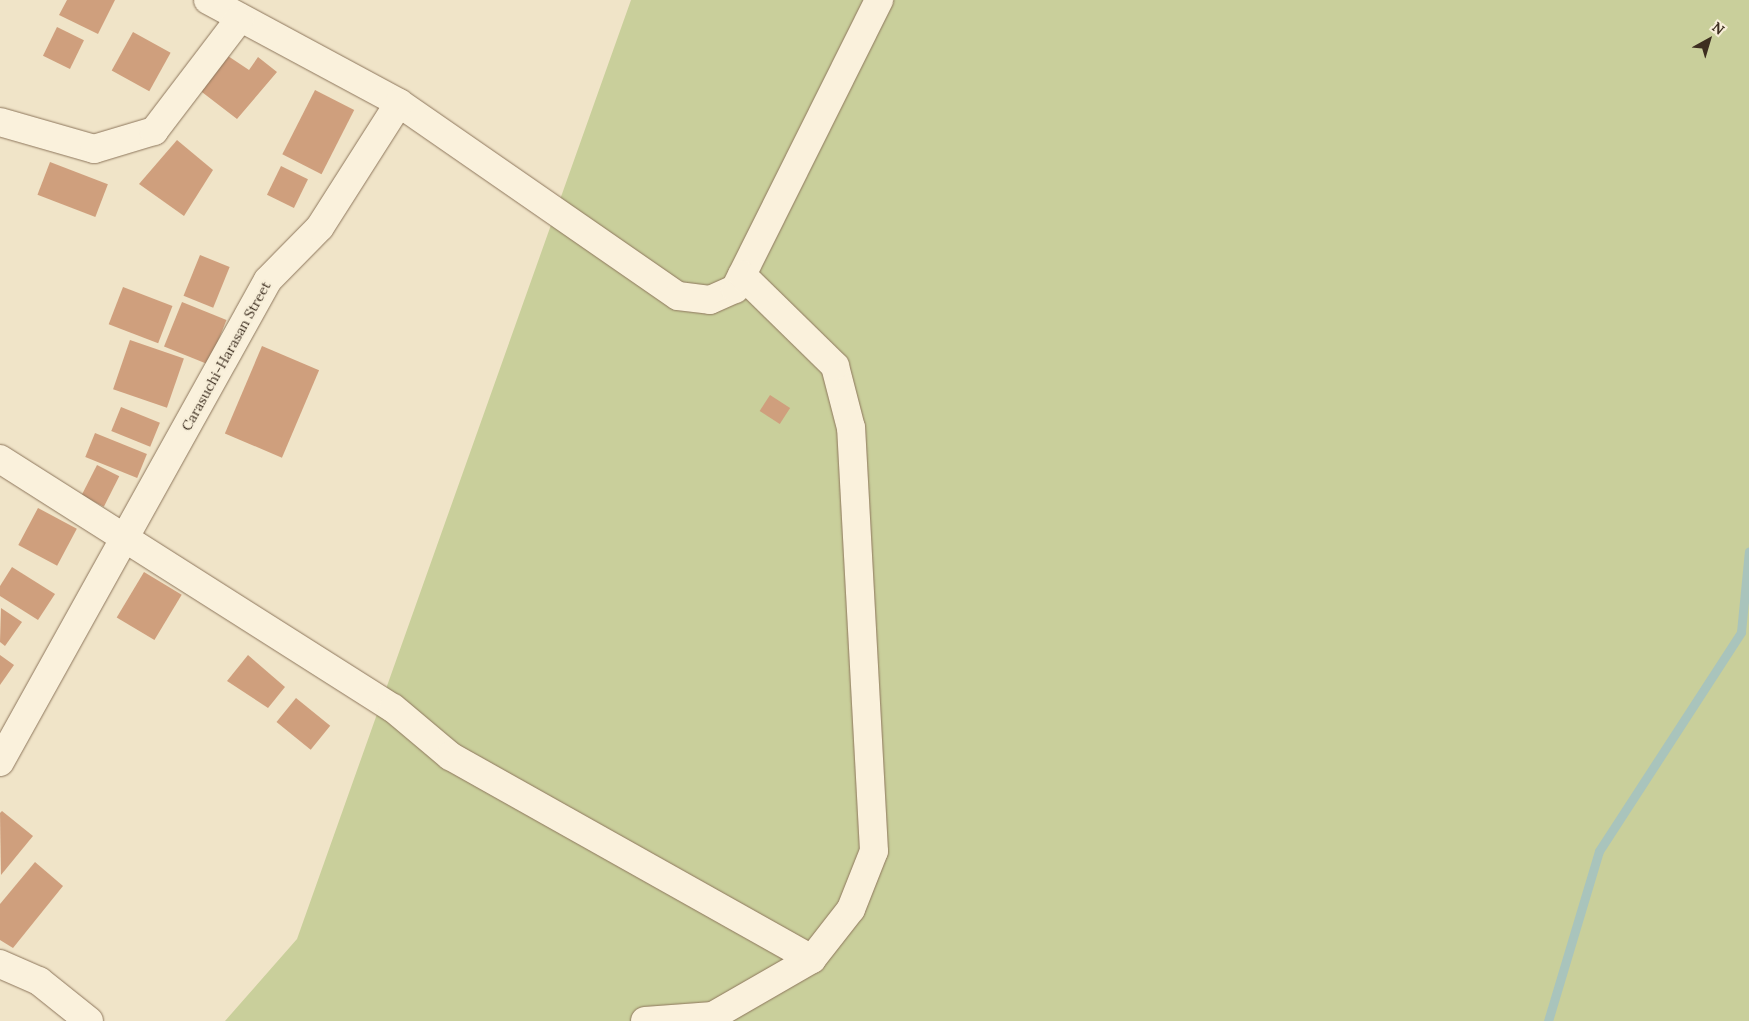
<!DOCTYPE html>
<style>
body{margin:0}
#map{position:relative;width:1749px;height:1021px;overflow:hidden;background:#f0e4c8;font-family:Lora,serif}
div>[style]{position:absolute}
[style*='--x']{left:calc(var(--x)*1px);top:calc(var(--y)*1px);width:calc(var(--w)*1px);rotate:calc(var(--a)*1deg)}
.green>*{inset:0;background:#c9cf9b}
.stream>*{height:9px;margin:-4.5px;padding:0 4.5px;transform-origin:4.5px;border-radius:4.5px;background:#a9c4bc}
.building>*{inset:0;background:#cf9f7d;transform-origin:0 0}
.roads{filter:drop-shadow(0 0 1px #8d765c) drop-shadow(0 0 1px #8d765c)}
.minor>*{height:28px;margin:-14px;padding:0 14px;transform-origin:14px;border-radius:14px;background:#faf1dc}
span{translate:-50% -50%;white-space:nowrap;text-align:center;line-height:1.15;-webkit-text-stroke:4px #f7eed8;paint-order:stroke}
.street-label{font-size:14px;color:#3d2e20}
.north{position:absolute;left:1684px;top:15px;width:50px;height:50px;-webkit-text-stroke:4px #f7eed8;paint-order:stroke;rotate:39deg;font-size:14px;font-weight:700;line-height:20px;text-align:center;color:#3d2e20}
.north::after{content:'';display:block;margin:auto;width:18px;height:22px;background:#3d2e20;clip-path:polygon(50% 0,100% 100%,50% 72%,0 100%)}
</style>
<div id="map">
<div class="green">
<div style="clip-path:polygon(631px 0,1749px 0,1749px 1021px,225px 1021px,297px 939px)"></div>
</div>
<div class="stream">
<div style="--x:1548;--y:1021;--w:177;--a:-73.3"></div>
<div style="--x:1599;--y:851;--w:261;--a:-57"></div>
<div style="--x:1741;--y:632;--w:81;--a:-84.4"></div>
</div>
<div class="building">
<div style="clip-path:polygon(67px 0,115px 0,98px 34px,59px 15px)"></div>
<div style="left:57px;top:27px;width:30px;height:32px;rotate:26deg"></div>
<div style="left:133px;top:32px;width:43px;height:44px;rotate:29deg"></div>
<div style="clip-path:polygon(225px 54px,249px 70px,258px 57px,277px 72px,237px 119px,198px 89px)"></div>
<div style="left:315px;top:90px;width:44px;height:72px;rotate:27deg"></div>
<div style="clip-path:polygon(177px 140px,213px 170px,184px 216px,139px 184px)"></div>
<div style="left:50px;top:162px;width:62px;height:35px;rotate:21deg"></div>
<div style="left:281px;top:166px;width:30px;height:32px;rotate:26deg"></div>
<div style="left:200px;top:255px;width:32px;height:44px;rotate:22deg"></div>
<div style="left:123px;top:287px;width:53px;height:40px;rotate:21deg"></div>
<div style="left:182px;top:302px;width:48px;height:48px;rotate:22deg"></div>
<div style="left:130px;top:340px;width:57px;height:52px;rotate:19deg"></div>
<div style="left:262px;top:346px;width:62px;height:95px;rotate:23deg"></div>
<div style="left:770px;top:395px;width:24px;height:19px;rotate:33deg"></div>
<div style="left:121px;top:407px;width:42px;height:26px;rotate:22deg"></div>
<div style="left:95px;top:433px;width:56px;height:26px;rotate:22deg"></div>
<div style="left:97px;top:465px;width:25px;height:34px;rotate:27deg"></div>
<div style="left:38px;top:508px;width:44px;height:42px;rotate:28deg"></div>
<div style="clip-path:polygon(12px 567px,55px 594px,38px 620px,0 596px,0 586px)"></div>
<div style="left:144px;top:572px;width:44px;height:53px;rotate:31deg"></div>
<div style="clip-path:polygon(1px 608px,22px 622px,5px 646px,0 642px)"></div>
<div style="clip-path:polygon(0 655px,14px 665px,0 685px)"></div>
<div style="clip-path:polygon(248px 655px,285px 687px,268px 708px,227px 681px)"></div>
<div style="left:296px;top:698px;width:44px;height:31px;rotate:39deg"></div>
<div style="clip-path:polygon(2px 811px,33px 836px,1px 875px,0 813px)"></div>
<div style="clip-path:polygon(35px 862px,63px 886px,13px 948px,0 940px,0 904px)"></div>
</div>
<div class="roads">
<div class="minor">
<div style="--x:208;--y:0;--w:217;--a:28.3"></div>
<div style="--x:399;--y:103;--w:339;--a:34.7"></div>
<div style="--x:678;--y:296;--w:32;--a:7"></div>
<div style="--x:710;--y:300;--w:27;--a:-24"></div>
<div style="--x:735;--y:289;--w:323;--a:-63.5"></div>
<div style="--x:0;--y:122;--w:98;--a:16"></div>
<div style="--x:94;--y:149;--w:63;--a:-16.7"></div>
<div style="--x:154;--y:131;--w:142;--a:-52.7"></div>
<div style="--x:0;--y:459;--w:465;--a:32.4"></div>
<div style="--x:393;--y:708;--w:75;--a:40.1"></div>
<div style="--x:450;--y:756;--w:415;--a:29.3"></div>
<div style="--x:0;--y:762;--w:551;--a:-60.93"></div>
<div style="--x:268;--y:280;--w:74;--a:-45.5"></div>
<div style="--x:320;--y:227;--w:147;--a:-57.5"></div>
<div style="--x:0;--y:964;--w:43;--a:23.6"></div>
<div style="--x:39;--y:981;--w:64;--a:38.7"></div>
<div style="--x:645;--y:1021;--w:68;--a:-4.2"></div>
<div style="--x:713;--y:1016;--w:114;--a:-29.9"></div>
<div style="--x:812;--y:959;--w:63;--a:-52"></div>
<div style="--x:851;--y:909;--w:62;--a:-68.4"></div>
<div style="--x:874;--y:851;--w:424;--a:-93.1"></div>
<div style="--x:851;--y:428;--w:64;--a:-104.5"></div>
<div style="--x:835;--y:366;--w:130;--a:-135.6"></div>
</div>
</div>
<div class="street-label">
<span style="left:226px;top:356px;rotate:-61deg">Carasuchi-Harasan Street</span>
</div>
<div class="north">N</div>
</div>
